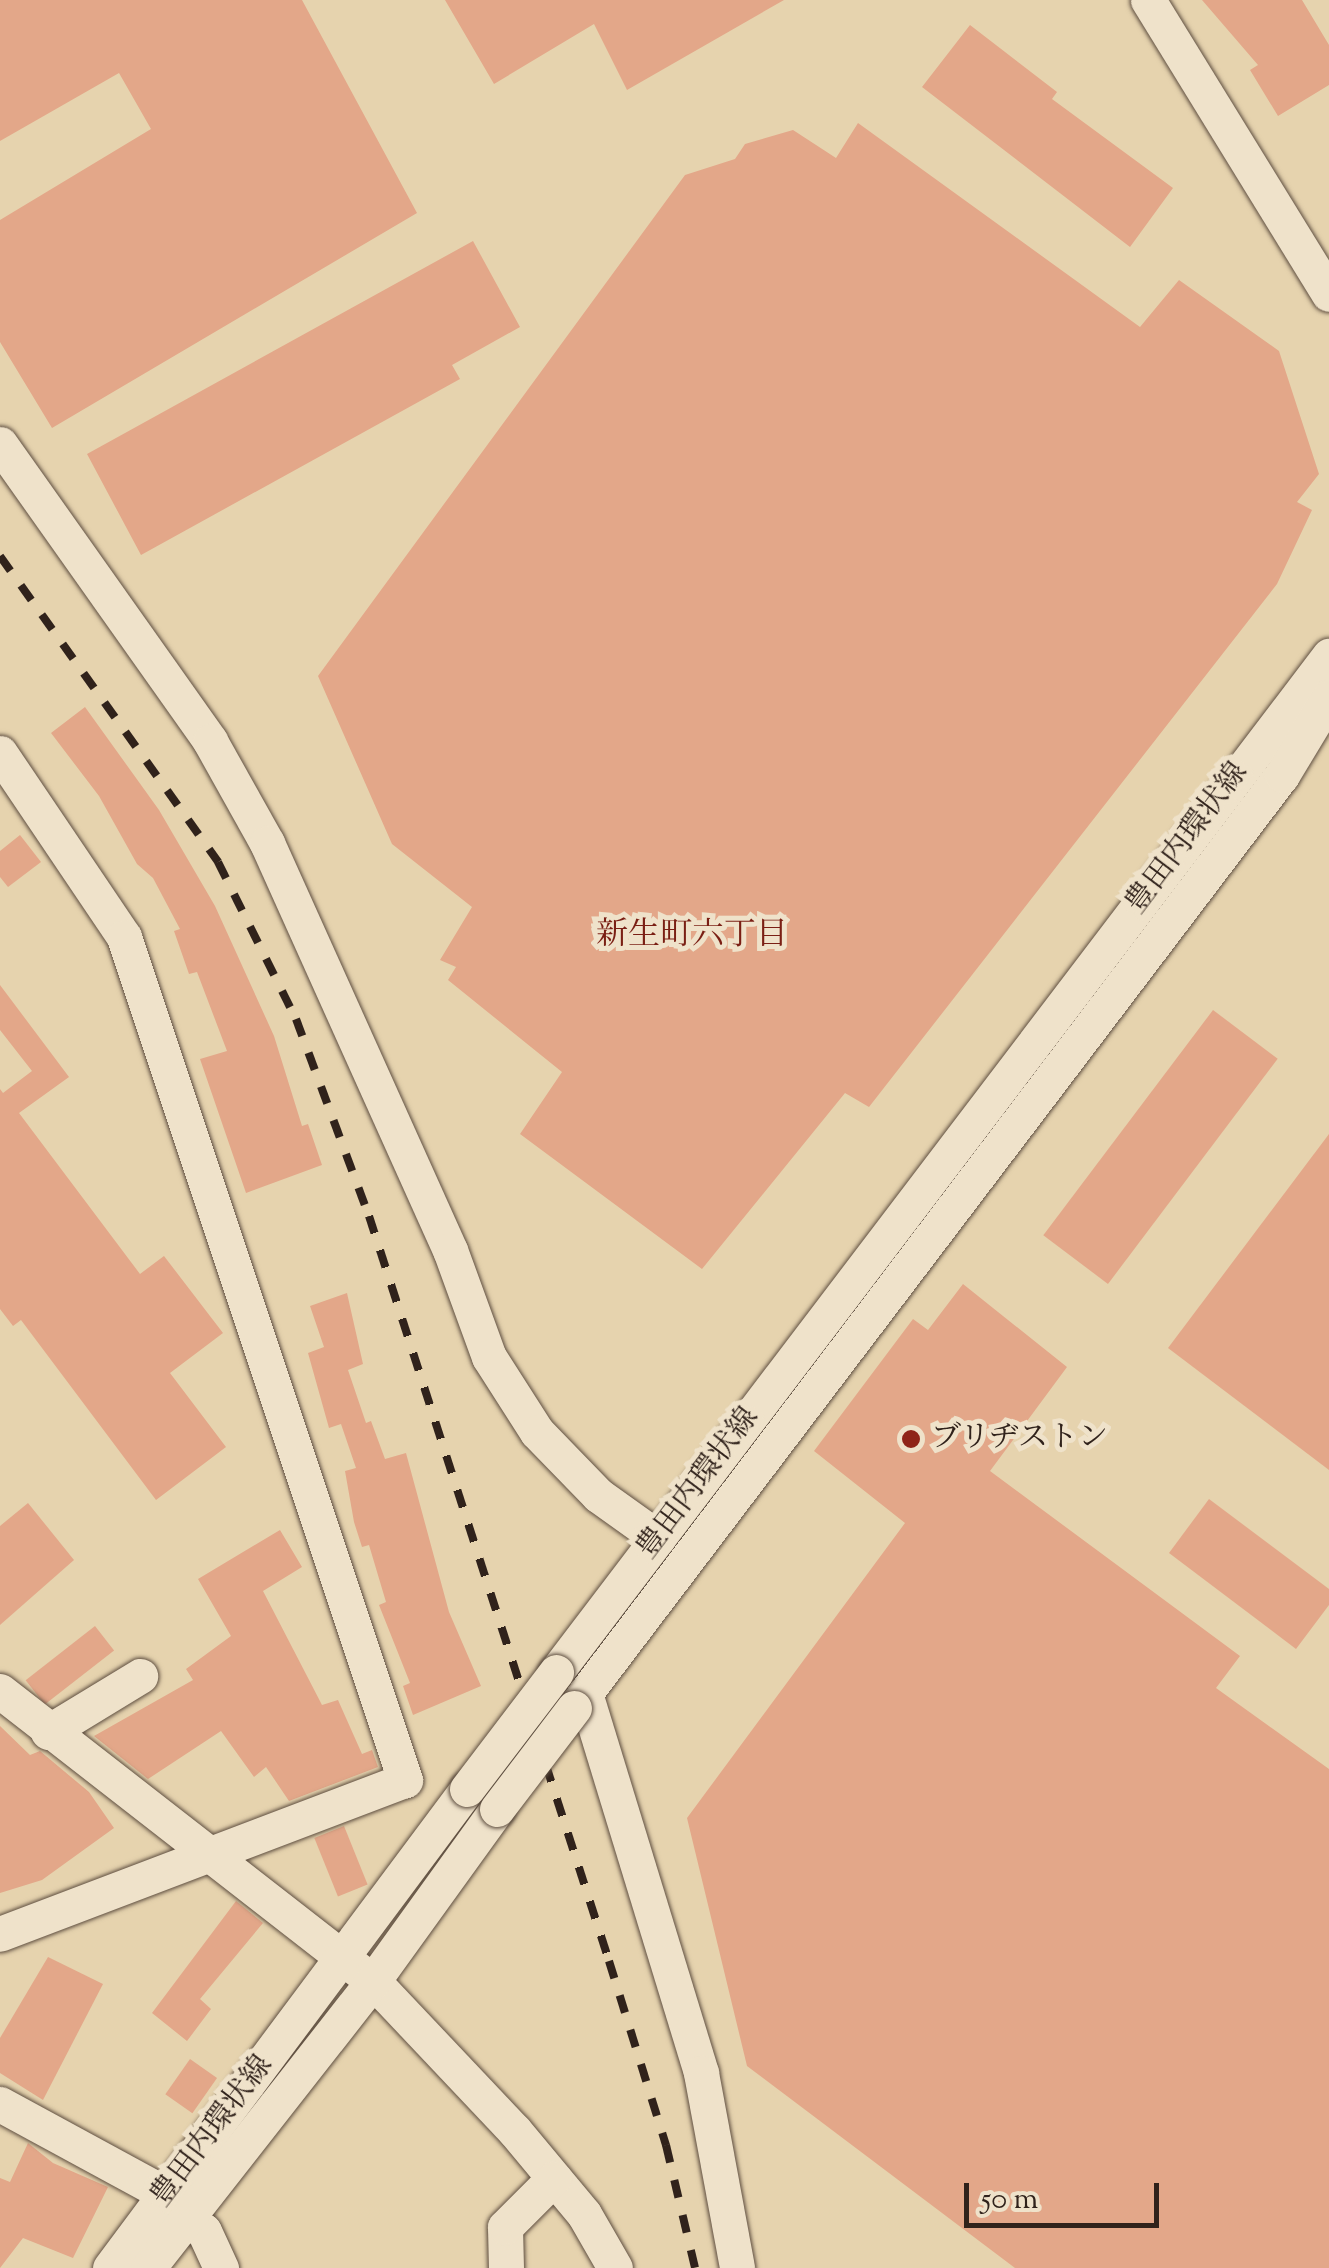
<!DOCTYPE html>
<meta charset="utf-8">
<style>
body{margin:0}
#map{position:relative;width:1329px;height:2268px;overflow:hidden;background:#e6d3ae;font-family:"Sorts Mill Goudy","Noto Serif JP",serif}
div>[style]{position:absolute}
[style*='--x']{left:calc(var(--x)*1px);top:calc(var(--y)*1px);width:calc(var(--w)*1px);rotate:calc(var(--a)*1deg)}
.building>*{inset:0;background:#e3a789;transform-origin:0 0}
.roads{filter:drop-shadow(0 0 2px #5e4e40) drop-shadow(0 0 2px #5e4e40)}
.minor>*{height:35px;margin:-17.5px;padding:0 17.5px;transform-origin:17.5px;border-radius:17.5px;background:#efe2ca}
.rail>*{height:8px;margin-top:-4px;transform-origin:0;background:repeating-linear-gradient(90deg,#30221b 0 18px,transparent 0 36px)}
.bridges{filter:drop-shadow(0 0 2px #5e4e40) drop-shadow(0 0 2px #5e4e40)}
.minor-bridge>*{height:35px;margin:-17.5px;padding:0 17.5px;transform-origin:17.5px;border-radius:17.5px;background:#efe2ca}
.dots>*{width:28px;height:28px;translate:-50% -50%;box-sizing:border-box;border:5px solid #efe2ca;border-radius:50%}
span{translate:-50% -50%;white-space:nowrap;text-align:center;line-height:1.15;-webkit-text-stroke:10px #efe2ca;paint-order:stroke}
.street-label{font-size:30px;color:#30221b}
.poi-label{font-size:30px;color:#30221b}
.left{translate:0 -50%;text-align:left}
.neighbourhood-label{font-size:32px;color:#7a1f14}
.scale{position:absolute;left:964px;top:2183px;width:195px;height:45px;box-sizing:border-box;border:5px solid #30221b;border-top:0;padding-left:12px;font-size:30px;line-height:35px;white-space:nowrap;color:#30221b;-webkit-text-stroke:8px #efe2ca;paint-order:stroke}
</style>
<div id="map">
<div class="building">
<div style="clip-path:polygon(0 0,302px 0,417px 213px,52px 428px,0 342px,0 220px,151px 129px,119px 73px,0 141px)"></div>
<div style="clip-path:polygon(445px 0,784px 0,627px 90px,594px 24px,494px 84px)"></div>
<div style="clip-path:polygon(1202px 0,1302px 0,1329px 45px,1329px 85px,1278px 116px,1250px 70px,1258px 65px)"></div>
<div style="clip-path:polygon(970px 25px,1057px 92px,1052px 99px,1173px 188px,1130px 247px,922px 87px)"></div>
<div style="clip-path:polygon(858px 123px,1140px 327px,1179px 280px,1279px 351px,1319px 474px,1297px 502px,1312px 510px,1277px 584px,869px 1107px,845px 1093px,702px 1269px,520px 1134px,562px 1072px,448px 980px,456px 967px,440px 960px,472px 907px,392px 844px,318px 676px,685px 175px,735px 159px,745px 144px,793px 130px,836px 158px)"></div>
<div style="clip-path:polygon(473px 241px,520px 327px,452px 365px,460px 379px,141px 555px,87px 454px)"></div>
<div style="clip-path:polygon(85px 707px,159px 810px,215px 906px,274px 1036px,302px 1126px,308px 1124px,322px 1165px,246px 1193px,200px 1059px,227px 1051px,197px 972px,189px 974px,174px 931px,180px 929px,153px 878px,137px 864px,99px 796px,51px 733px)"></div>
<div style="clip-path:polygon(20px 835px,41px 862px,8px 887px,0 877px,0 851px)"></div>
<div style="clip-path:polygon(0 985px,69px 1077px,19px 1113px,140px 1274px,164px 1256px,223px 1333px,170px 1373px,226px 1447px,156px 1500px,21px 1320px,13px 1326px,0 1309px,0 1089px,3px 1093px,32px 1071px,0 1030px)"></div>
<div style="left:1213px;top:1010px;width:81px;height:282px;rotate:37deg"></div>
<div style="clip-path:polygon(1329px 1134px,1329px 1470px,1168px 1348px)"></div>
<div style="clip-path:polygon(963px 1284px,1067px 1367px,990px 1471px,1240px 1656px,1216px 1688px,1329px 1769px,1329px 2268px,1015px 2268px,747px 2066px,687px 1818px,905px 1523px,814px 1451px,913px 1319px,928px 1330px)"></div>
<div style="clip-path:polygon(347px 1293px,363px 1364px,348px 1370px,366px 1423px,371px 1421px,385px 1459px,406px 1453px,449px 1612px,481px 1686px,413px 1715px,403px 1686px,410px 1683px,379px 1605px,386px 1602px,369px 1545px,362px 1547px,354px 1522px,345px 1471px,356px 1468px,341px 1424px,329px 1428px,308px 1353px,324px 1347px,310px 1306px)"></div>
<div style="clip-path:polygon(1209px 1499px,1329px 1589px,1329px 1605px,1296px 1649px,1169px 1553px)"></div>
<div style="clip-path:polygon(28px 1503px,74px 1560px,0 1625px,0 1526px)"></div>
<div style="clip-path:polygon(280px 1530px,302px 1567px,263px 1591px,322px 1705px,338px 1700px,362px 1754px,372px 1750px,378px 1767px,289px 1801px,266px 1767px,254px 1777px,221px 1731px,148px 1779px,94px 1736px,193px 1680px,186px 1669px,231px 1636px,198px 1579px)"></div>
<div style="left:95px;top:1626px;width:31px;height:88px;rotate:52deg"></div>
<div style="clip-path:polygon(0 1726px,30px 1755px,40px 1751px,89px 1792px,114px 1828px,42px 1880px,0 1893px)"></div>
<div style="left:344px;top:1826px;width:63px;height:32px;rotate:68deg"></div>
<div style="clip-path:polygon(236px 1901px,263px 1923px,200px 1999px,211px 2009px,187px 2041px,152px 2013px)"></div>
<div style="clip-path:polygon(48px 1957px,103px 1984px,43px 2100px,0 2073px,0 2038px)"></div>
<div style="left:190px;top:2059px;width:33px;height:43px;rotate:35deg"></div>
<div style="clip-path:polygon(28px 2143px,53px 2163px,108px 2187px,73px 2258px,23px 2238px,0 2268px,0 2178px,10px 2182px)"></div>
</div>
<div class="roads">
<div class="minor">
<div style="--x:1148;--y:0;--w:345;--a:58.4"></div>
<div style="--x:0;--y:444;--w:364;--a:54.7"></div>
<div style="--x:210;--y:741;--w:117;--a:60.8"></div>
<div style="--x:267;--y:843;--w:446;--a:65.8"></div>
<div style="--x:450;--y:1250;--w:114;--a:70"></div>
<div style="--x:489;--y:1357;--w:89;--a:57.4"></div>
<div style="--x:537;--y:1432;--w:88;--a:45.9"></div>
<div style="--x:598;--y:1495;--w:74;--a:35.6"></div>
<div style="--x:0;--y:753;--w:222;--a:56"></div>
<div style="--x:124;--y:937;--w:889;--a:71.57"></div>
<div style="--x:405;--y:1780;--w:433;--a:159.2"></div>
<div style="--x:556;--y:1672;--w:1277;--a:-52.74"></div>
<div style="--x:0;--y:1691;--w:472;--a:37.9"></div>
<div style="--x:373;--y:1981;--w:205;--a:46.6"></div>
<div style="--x:514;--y:2130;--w:109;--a:50.2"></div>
<div style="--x:584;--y:2214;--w:62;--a:60.1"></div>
<div style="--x:585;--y:1693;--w:397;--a:73"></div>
<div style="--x:701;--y:2073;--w:198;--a:79.5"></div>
<div style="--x:574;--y:1708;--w:1171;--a:-52.81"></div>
<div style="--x:1282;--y:775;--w:91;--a:-58.9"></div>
<div style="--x:48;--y:1732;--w:108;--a:-31.3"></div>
<div style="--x:0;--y:2104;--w:189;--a:28.5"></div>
<div style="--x:184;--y:2219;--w:23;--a:31"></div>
<div style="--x:204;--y:2231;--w:41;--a:65.3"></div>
<div style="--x:110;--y:2268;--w:597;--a:-53.3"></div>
<div style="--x:148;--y:2268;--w:365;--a:-51.9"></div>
<div style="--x:373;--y:1981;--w:212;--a:-54.2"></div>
<div style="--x:506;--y:2268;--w:41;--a:-91.4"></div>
<div style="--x:505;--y:2227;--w:69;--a:-45"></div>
</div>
</div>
<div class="rail">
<div style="--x:0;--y:556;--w:376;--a:54.5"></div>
<div style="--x:218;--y:862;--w:175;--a:63.6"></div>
<div style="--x:296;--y:1019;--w:210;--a:69.7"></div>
<div style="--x:369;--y:1216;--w:783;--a:72.14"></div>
<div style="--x:609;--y:1961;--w:193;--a:72.8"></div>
<div style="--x:666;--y:2145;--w:126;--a:76.7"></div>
</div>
<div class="bridges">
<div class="minor-bridge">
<div style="--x:467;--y:1789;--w:147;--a:-52.7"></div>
<div style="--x:497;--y:1809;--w:127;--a:-52.7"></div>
</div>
</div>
<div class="dots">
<div style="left:911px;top:1439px;background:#8f2418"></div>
</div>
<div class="street-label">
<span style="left:1188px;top:839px;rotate:-53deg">豊田内環状線</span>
<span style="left:699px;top:1484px;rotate:-53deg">豊田内環状線</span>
<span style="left:213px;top:2132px;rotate:-53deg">豊田内環状線</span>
</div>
<div class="poi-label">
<span class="left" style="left:931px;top:1439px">ブリヂストン</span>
</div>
<div class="neighbourhood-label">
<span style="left:692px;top:936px">新生町六丁目</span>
</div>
<div class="scale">50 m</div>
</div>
